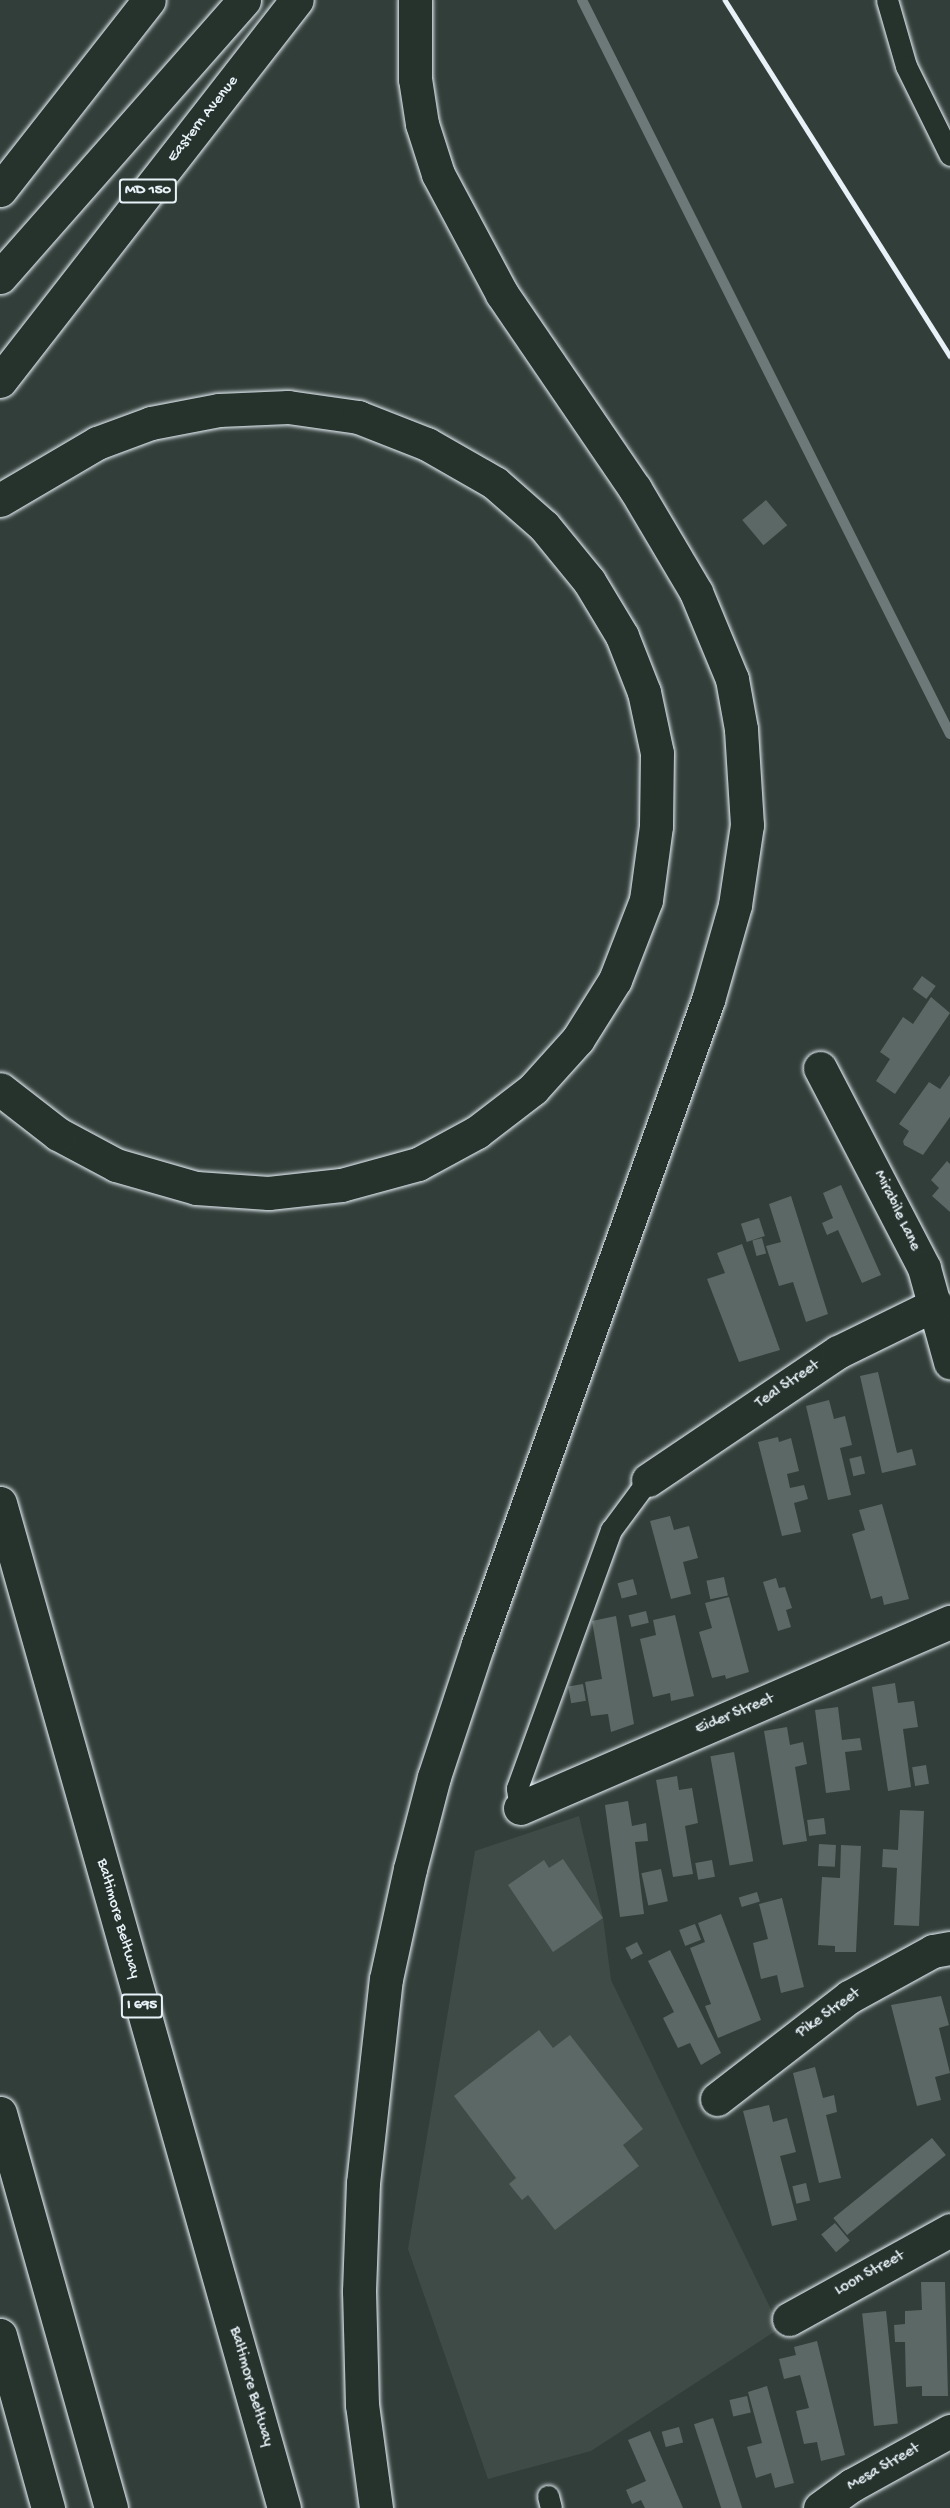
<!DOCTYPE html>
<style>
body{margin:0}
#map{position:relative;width:950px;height:2508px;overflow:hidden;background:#323e39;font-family:"Gochi Hand",sans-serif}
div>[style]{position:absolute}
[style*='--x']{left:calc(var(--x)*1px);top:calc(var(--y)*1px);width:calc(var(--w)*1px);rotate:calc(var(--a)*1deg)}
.built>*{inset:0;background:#3f4b46}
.stream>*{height:10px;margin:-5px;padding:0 5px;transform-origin:5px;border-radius:5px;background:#6d7978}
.building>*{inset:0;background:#5c6865;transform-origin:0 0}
.roads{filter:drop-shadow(0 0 2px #e8f1f8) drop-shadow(0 0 2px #e8f1f8)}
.service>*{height:21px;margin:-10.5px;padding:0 10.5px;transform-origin:10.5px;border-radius:10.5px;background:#26332d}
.minor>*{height:33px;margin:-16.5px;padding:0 16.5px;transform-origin:16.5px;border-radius:16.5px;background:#26332d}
.primary>*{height:33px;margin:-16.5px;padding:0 16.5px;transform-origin:16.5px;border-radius:16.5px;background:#26332d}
.motorway>*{height:33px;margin:-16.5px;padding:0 16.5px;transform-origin:16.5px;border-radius:16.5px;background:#26332d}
.rail>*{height:4.5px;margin:-2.25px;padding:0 2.25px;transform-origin:2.25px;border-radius:2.25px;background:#e8f1f8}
span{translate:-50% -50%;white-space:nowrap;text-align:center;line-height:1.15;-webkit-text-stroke:4.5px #26332d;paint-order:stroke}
.shield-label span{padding:2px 4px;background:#26332d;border:2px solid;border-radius:4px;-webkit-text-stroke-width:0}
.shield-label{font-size:15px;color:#e8f1f8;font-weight:700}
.street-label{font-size:16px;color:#e8f1f8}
</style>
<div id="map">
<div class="built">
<div style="clip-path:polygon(579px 1816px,603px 1918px,611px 1980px,780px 2328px,591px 2451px,488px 2479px,408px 2249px,475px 1851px)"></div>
</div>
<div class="stream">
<div style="--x:582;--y:0;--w:821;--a:63.37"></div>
</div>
<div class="building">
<div style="left:766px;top:500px;width:33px;height:31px;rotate:50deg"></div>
<div style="left:922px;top:976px;width:17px;height:16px;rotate:36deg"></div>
<div style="clip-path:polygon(931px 997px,950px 1013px,895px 1094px,876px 1081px,890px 1059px,880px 1052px,903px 1017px,913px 1024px)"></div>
<div style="clip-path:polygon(950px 1075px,950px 1117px,923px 1155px,904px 1145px,903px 1141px,909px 1131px,899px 1124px,929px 1082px,940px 1089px)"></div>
<div style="clip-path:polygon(947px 1161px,950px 1164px,950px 1212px,932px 1196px,939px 1188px,931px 1180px)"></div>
<div style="clip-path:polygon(841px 1185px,881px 1275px,862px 1283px,838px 1230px,827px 1235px,822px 1223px,833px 1218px,823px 1193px)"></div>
<div style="clip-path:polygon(791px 1196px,828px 1314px,806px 1322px,793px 1282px,779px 1286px,766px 1246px,781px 1242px,769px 1204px)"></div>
<div style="left:759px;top:1218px;width:19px;height:19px;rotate:72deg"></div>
<div style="left:762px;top:1238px;width:16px;height:10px;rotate:75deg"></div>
<div style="clip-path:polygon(742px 1244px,780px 1350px,739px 1362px,707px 1279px,725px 1273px,717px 1253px)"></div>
<div style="clip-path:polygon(878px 1372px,897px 1453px,912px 1449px,916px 1465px,882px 1473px,860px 1376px)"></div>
<div style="clip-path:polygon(829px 1400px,834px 1419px,845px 1416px,852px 1445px,840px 1448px,851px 1495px,828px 1500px,806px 1406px)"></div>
<div style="clip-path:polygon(778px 1437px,779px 1442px,791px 1438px,799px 1471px,787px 1474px,790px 1488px,804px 1485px,808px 1499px,794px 1503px,801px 1532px,782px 1536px,758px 1442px)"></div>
<div style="left:861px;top:1456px;width:18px;height:12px;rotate:77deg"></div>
<div style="clip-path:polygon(882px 1504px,909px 1599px,884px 1605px,882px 1596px,871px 1599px,852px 1534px,865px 1530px,859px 1510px)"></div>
<div style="clip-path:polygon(670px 1516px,674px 1530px,689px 1526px,698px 1558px,683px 1562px,691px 1594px,671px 1599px,650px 1521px)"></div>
<div style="left:724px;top:1577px;width:19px;height:18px;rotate:78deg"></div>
<div style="clip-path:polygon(776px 1578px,779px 1588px,785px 1587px,792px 1608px,786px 1610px,791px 1627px,778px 1631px,763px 1582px)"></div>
<div style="left:633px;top:1579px;width:16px;height:16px;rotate:75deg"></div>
<div style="clip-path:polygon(729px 1597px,749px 1672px,726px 1679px,725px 1675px,712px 1678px,699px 1632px,712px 1628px,705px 1603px)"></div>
<div style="left:646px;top:1611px;width:12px;height:18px;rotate:76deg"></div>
<div style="clip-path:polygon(675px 1615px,694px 1696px,671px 1701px,670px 1693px,653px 1697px,640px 1639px,656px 1635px,653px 1620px)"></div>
<div style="clip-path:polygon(616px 1616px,634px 1724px,611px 1732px,608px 1714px,591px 1716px,585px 1682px,602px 1679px,592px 1621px)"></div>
<div style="clip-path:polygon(895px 1683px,898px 1703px,914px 1701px,918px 1727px,903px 1729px,911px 1787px,888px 1791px,872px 1687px)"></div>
<div style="left:583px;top:1684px;width:17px;height:15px;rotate:80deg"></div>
<div style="clip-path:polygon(838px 1707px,842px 1740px,860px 1738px,862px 1750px,845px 1752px,850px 1790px,826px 1793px,815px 1710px)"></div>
<div style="clip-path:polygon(787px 1727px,790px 1745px,803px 1742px,807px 1764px,795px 1767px,807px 1841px,783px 1845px,764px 1731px)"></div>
<div style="left:734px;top:1752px;width:111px;height:24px;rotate:80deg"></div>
<div style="left:926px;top:1765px;width:19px;height:14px;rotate:81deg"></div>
<div style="clip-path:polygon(677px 1776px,679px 1790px,692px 1788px,698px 1823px,685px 1826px,693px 1874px,673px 1877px,656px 1780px)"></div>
<div style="clip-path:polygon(628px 1801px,632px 1826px,646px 1823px,648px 1841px,635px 1842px,644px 1914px,620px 1917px,605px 1805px)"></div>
<div style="clip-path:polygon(900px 1810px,924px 1811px,919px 1926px,894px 1925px,897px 1868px,882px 1867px,883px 1849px,898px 1850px)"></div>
<div style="left:824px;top:1818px;width:16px;height:17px;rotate:83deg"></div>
<div style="left:819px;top:1844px;width:17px;height:22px;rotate:3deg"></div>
<div style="clip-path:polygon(841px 1845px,861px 1846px,856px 1952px,835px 1952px,835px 1946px,818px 1945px,822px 1877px,840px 1878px)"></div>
<div style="clip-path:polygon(563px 1859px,603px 1918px,553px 1952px,508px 1885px,544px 1860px,549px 1868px)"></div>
<div style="left:712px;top:1860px;width:17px;height:17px;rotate:80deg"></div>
<div style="left:661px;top:1869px;width:33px;height:20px;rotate:78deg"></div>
<div style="left:757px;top:1892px;width:10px;height:19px;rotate:73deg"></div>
<div style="clip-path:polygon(782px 1898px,804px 1987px,781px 1993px,777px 1975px,761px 1979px,753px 1943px,768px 1939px,759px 1904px)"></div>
<div style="clip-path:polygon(721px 1914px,761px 2020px,718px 2038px,705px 2006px,711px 2004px,690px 1948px,705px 1942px,698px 1923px)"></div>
<div style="left:695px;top:1924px;width:17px;height:17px;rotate:69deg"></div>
<div style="left:637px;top:1942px;width:13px;height:13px;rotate:63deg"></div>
<div style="clip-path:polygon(670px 1950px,721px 2053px,701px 2065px,690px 2043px,678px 2048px,663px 2018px,674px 2012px,648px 1961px)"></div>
<div style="clip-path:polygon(941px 1996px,949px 2025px,939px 2028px,950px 2073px,935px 2077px,941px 2100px,917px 2106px,891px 2005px)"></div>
<div style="clip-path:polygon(539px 2030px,553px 2048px,570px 2035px,643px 2129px,623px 2145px,639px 2166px,555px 2230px,528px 2195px,522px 2200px,509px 2184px,516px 2178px,454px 2096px)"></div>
<div style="clip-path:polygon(815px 2067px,823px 2098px,834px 2095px,837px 2112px,826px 2115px,841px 2178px,819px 2183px,793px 2073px)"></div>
<div style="clip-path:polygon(769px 2105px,773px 2122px,787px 2118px,796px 2152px,780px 2156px,797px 2220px,772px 2226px,743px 2111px)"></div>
<div style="left:932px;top:2138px;width:22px;height:127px;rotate:51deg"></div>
<div style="left:806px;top:2183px;width:18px;height:14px;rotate:77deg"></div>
<div style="left:835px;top:2223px;width:23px;height:18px;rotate:50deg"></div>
<div style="clip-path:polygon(921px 2282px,945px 2282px,948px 2396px,922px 2396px,922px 2386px,906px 2387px,905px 2342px,895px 2342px,894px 2325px,905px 2324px,905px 2311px,922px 2310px)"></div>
<div style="left:886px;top:2311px;width:113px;height:24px;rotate:84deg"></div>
<div style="clip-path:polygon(817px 2341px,845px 2455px,821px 2461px,817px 2442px,804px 2444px,796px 2411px,809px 2408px,800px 2375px,784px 2379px,779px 2359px,796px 2355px,794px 2347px)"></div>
<div style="clip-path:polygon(767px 2386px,794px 2483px,775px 2488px,771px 2473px,756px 2478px,747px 2447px,762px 2443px,748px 2392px)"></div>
<div style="left:747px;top:2396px;width:17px;height:18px;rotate:77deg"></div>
<div style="left:713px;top:2418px;width:95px;height:20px;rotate:72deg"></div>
<div style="left:679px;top:2427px;width:16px;height:18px;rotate:75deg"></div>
<div style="clip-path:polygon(650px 2431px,683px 2508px,645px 2508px,641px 2500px,632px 2504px,626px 2490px,646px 2481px,628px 2440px)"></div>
</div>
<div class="roads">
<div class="service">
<div style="--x:887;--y:0;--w:69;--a:73.9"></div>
<div style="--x:906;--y:66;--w:99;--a:63.7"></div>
<div style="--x:520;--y:1808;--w:20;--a:-99"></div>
<div style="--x:517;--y:1788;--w:275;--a:-70"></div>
<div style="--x:611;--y:1530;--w:62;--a:-53.5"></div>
<div style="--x:548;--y:2496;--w:12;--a:76"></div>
</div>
<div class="minor">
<div style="--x:820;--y:1068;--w:225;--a:62.5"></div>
<div style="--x:924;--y:1268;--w:98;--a:74.5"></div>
<div style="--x:648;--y:1480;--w:229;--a:-34"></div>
<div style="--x:838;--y:1352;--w:109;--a:-26.1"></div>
<div style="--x:520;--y:1808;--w:469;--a:-23.4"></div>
<div style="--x:717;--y:2099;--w:167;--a:-37.7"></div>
<div style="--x:849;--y:1997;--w:96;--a:-28.7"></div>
<div style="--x:933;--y:1951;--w:17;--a:-10"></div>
<div style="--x:789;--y:2319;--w:184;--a:-28.9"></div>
<div style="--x:820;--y:2508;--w:39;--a:-36"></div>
<div style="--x:852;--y:2485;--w:112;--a:-28.9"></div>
</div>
<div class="primary">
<div style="--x:0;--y:277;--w:369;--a:-48.6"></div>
<div style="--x:0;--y:381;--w:483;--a:-52.1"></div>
</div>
<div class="motorway">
<div style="--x:0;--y:190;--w:241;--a:-51.9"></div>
<div style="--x:0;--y:500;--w:113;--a:-30.4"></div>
<div style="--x:97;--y:443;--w:58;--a:-20.3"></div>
<div style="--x:151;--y:423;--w:69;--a:-10.8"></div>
<div style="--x:219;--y:410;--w:69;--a:-2.5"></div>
<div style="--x:288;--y:407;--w:71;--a:8.1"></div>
<div style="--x:358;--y:417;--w:74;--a:21.4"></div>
<div style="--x:427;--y:444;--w:78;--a:29.8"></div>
<div style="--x:495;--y:483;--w:65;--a:41.3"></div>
<div style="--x:544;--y:526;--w:71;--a:50.7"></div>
<div style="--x:589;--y:581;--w:64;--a:59"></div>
<div style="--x:622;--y:636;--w:60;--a:68.6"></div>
<div style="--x:644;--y:692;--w:62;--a:78"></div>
<div style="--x:657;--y:753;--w:73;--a:90.8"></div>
<div style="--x:656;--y:826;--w:75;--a:97.7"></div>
<div style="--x:646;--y:900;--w:86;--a:111.2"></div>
<div style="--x:615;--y:980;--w:70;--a:122.1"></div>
<div style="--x:578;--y:1039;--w:67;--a:132"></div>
<div style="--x:533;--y:1089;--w:71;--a:142.5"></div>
<div style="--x:477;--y:1132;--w:67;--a:151.5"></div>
<div style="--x:418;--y:1164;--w:80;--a:164.7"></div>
<div style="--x:341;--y:1185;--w:73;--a:173.7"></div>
<div style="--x:268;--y:1193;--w:72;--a:-176"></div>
<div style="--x:196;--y:1188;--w:83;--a:-164"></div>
<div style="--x:116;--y:1165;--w:66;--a:-151.9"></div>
<div style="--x:58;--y:1134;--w:73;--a:-142.2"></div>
<div style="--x:0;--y:1503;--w:1044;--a:74.22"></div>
<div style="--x:0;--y:2113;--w:410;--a:74.3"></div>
<div style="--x:0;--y:2335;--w:180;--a:74.5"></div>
<div style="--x:376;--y:2508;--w:104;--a:-97.7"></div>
<div style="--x:362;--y:2405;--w:114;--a:-91.5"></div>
<div style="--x:359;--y:2291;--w:108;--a:-87.9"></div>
<div style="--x:363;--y:2183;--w:205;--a:-83.6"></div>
<div style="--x:386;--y:1979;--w:113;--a:-77.7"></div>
<div style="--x:410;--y:1869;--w:95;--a:-75.4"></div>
<div style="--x:434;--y:1777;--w:140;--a:-71.7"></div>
<div style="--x:478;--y:1644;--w:684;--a:-70.35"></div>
<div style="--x:708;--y:1000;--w:99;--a:-74.1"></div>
<div style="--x:735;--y:905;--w:81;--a:-81.5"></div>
<div style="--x:747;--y:825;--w:96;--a:-93.6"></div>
<div style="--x:741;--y:729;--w:51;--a:-100.2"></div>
<div style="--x:732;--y:679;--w:94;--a:-112.5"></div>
<div style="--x:696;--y:592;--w:120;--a:-120.6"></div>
<div style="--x:635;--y:489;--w:236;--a:-124.3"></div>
<div style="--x:502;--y:294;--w:136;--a:-118.1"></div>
<div style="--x:438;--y:174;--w:52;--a:-107.7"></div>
<div style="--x:422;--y:124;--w:46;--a:-98.8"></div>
<div style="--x:415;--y:79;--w:79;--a:-90"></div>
</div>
</div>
<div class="rail">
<div style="--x:725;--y:0;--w:421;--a:57.7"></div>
</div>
<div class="shield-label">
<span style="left:148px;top:191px">MD 150</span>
<span style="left:142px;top:2006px">I 695</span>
</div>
<div class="street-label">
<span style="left:204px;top:120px;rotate:-52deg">Eastern Avenue</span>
<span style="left:896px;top:1211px;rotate:64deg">Mirabile Lane</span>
<span style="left:788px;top:1385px;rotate:-34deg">Teal Street</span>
<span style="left:735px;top:1715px;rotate:-23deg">Eider Street</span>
<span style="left:117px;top:1919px;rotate:74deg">Baltimore Beltway</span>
<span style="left:829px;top:2014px;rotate:-36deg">Pike Street</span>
<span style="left:870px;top:2274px;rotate:-29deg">Loon Street</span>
<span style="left:250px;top:2387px;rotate:74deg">Baltimore Beltway</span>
<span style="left:884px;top:2468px;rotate:-30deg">Mesa Street</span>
</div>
</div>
